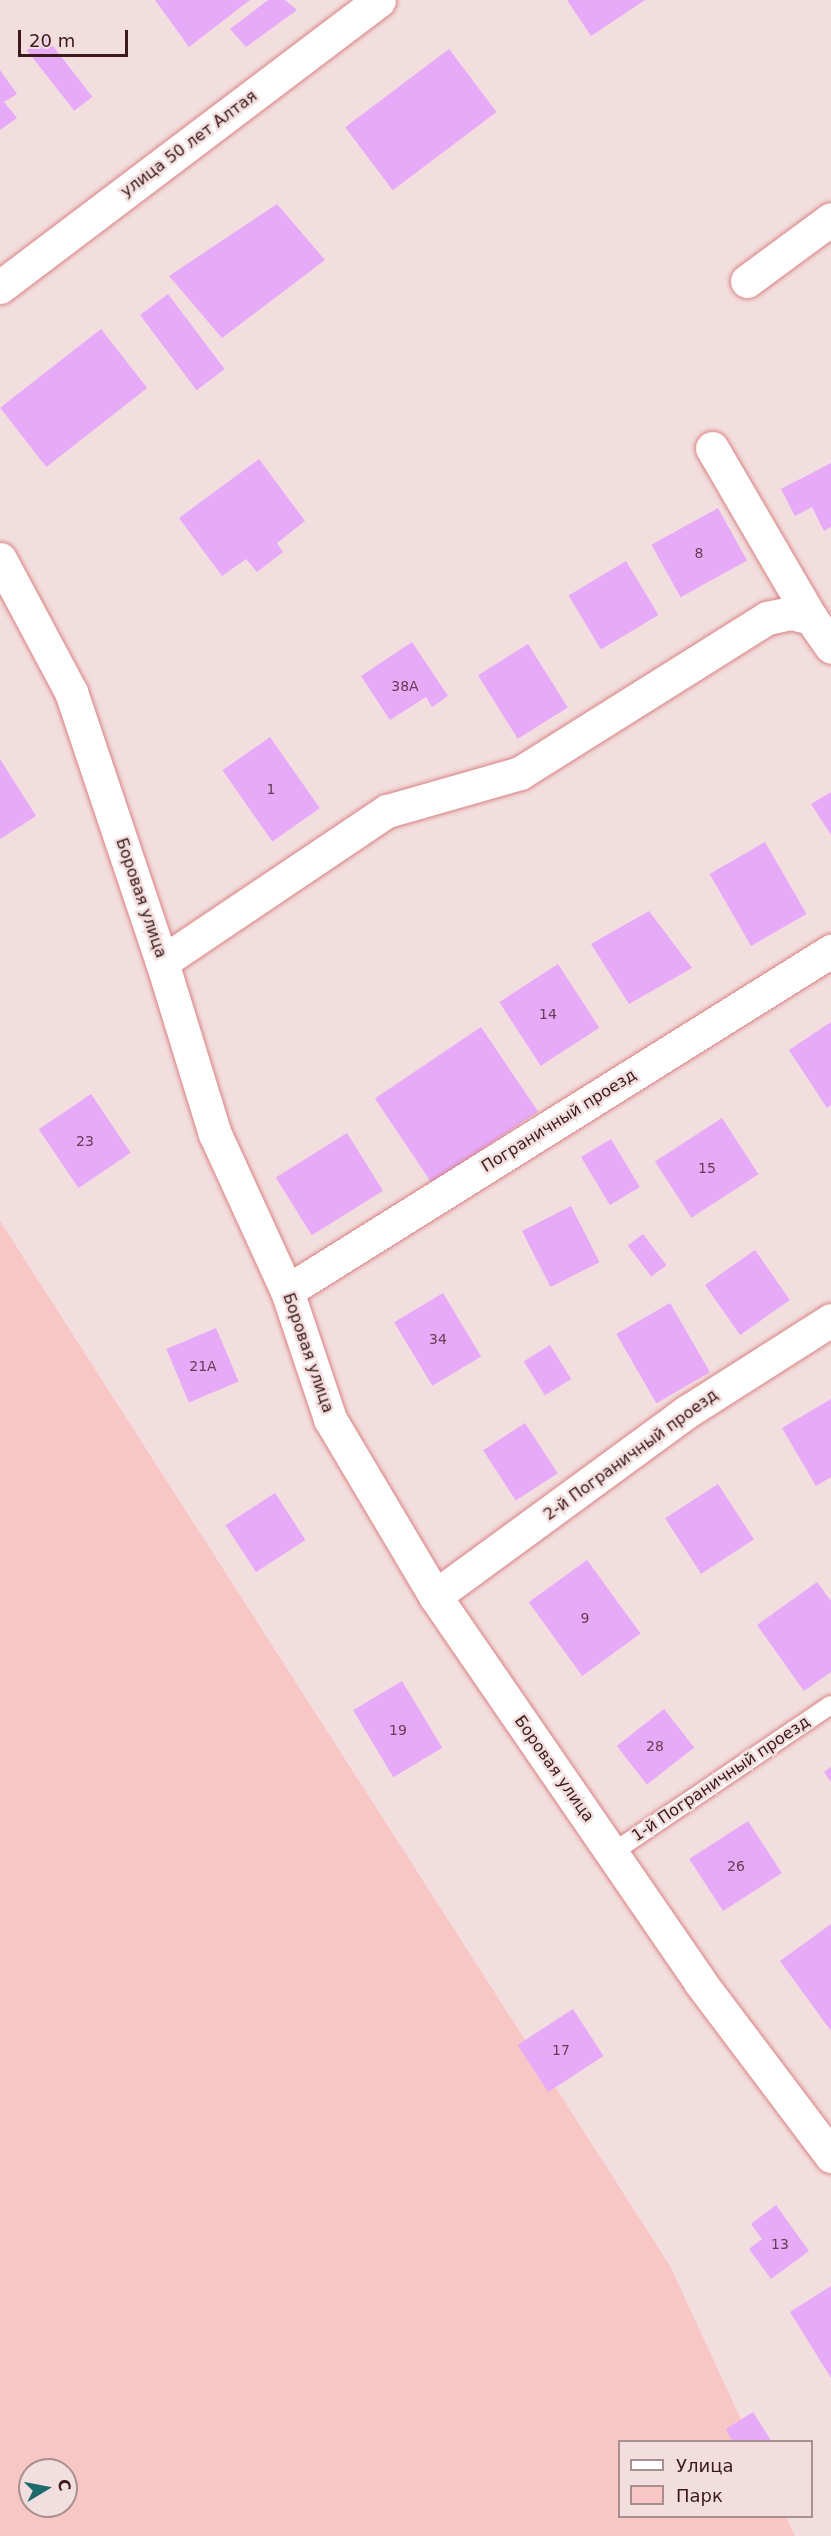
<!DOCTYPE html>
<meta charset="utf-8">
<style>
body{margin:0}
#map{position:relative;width:831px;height:2536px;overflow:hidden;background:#f2dede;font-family:"DejaVu Sans",sans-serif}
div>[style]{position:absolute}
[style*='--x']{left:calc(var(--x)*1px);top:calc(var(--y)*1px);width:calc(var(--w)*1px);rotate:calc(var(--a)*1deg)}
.green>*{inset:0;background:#f9c6c6}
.building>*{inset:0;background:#e6aaf8;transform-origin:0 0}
.roads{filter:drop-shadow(0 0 2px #d98184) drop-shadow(0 0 2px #d98184)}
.service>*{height:18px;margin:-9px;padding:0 9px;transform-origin:9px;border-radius:9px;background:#fff}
.minor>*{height:33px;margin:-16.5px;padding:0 16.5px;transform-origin:16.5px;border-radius:16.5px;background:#fff}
span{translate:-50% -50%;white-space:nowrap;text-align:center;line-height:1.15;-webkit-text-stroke:5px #f2dede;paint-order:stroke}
.number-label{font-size:14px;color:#663d52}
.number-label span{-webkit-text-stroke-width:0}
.street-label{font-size:16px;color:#3c191b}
.legend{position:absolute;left:618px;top:2440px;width:195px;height:78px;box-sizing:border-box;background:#f2dede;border:2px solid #a98f90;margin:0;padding:8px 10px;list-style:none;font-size:18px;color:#3c191b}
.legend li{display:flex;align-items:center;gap:12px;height:30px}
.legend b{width:30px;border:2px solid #a98f90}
.north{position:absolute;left:18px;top:2458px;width:60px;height:60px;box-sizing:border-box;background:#f2dede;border:2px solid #a98f90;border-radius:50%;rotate:80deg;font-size:16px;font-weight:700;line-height:24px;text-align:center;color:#3c191b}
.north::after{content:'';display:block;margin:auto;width:21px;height:27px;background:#1d6a6c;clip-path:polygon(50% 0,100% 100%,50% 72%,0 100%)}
.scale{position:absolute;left:18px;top:30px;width:110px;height:27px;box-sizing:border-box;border:3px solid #3c191b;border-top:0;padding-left:8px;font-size:18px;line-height:21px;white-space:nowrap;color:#3c191b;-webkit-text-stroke:4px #f2dede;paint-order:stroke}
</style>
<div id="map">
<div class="green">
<div style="clip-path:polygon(evenodd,0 1221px,670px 2266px,751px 2441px,620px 2442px,620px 2516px,786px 2517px,795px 2536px,0 2536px,0 1221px,30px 2470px,66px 2470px,66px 2506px,30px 2506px,30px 2470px)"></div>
</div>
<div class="building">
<div style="clip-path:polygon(155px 0,250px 0,189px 47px)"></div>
<div style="clip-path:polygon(268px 0,285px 0,297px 10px,246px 47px,230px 29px)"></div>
<div style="clip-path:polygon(567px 0,645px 0,591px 36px)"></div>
<div style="left:45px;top:36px;width:77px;height:23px;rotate:52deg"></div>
<div style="left:449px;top:49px;width:79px;height:130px;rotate:53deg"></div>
<div style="clip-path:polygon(0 70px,17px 94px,4px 102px,17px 118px,0 130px)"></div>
<div style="clip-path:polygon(277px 204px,325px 260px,222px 338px,169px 276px)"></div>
<div style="left:168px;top:294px;width:94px;height:35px;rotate:53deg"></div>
<div style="left:101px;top:329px;width:75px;height:128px;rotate:52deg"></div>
<div style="clip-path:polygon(259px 459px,305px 521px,277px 543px,283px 552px,257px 572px,246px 559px,222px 576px,179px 518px)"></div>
<div style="clip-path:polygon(831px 463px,831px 527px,824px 531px,812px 507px,795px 516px,781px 489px)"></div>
<div style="left:718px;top:508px;width:60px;height:76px;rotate:61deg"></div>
<div style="left:626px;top:561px;width:63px;height:67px;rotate:59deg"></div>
<div style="clip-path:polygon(412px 642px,448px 696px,432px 707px,426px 697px,390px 720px,361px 676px)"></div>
<div style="left:528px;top:644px;width:75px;height:59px;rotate:58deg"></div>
<div style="left:270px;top:737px;width:87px;height:58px;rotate:55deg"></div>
<div style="clip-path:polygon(0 759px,36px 816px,0 839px)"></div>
<div style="clip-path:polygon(831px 792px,831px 835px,811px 804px)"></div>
<div style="left:765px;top:842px;width:83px;height:64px;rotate:60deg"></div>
<div style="clip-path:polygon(649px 911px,692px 968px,629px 1004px,591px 944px)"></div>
<div style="left:558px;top:964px;width:76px;height:70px;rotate:57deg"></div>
<div style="clip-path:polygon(831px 1022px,831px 1105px,827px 1108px,789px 1050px)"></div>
<div style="left:481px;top:1027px;width:102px;height:128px;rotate:56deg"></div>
<div style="left:91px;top:1094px;width:71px;height:63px;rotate:56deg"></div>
<div style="left:722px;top:1118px;width:67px;height:80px;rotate:57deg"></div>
<div style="left:347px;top:1133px;width:68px;height:84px;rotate:58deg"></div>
<div style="left:611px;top:1139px;width:56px;height:35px;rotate:59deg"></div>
<div style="left:571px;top:1206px;width:63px;height:55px;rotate:63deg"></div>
<div style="left:643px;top:1234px;width:39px;height:19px;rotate:53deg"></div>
<div style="left:755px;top:1250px;width:61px;height:61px;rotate:55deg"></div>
<div style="left:443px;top:1293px;width:74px;height:57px;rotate:59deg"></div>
<div style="left:670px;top:1303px;width:80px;height:62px;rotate:60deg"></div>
<div style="left:216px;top:1328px;width:58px;height:54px;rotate:67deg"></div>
<div style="left:550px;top:1345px;width:40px;height:31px;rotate:58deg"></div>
<div style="clip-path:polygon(831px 1399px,831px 1477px,816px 1486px,782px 1428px)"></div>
<div style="left:525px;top:1423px;width:60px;height:50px;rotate:57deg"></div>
<div style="left:718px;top:1484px;width:66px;height:63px;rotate:57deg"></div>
<div style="left:275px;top:1493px;width:56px;height:59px;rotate:57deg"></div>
<div style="left:587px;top:1560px;width:91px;height:72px;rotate:54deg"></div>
<div style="clip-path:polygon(817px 1582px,831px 1601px,831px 1672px,804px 1691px,757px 1625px)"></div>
<div style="left:402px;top:1681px;width:78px;height:57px;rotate:59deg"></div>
<div style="left:664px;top:1709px;width:49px;height:60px;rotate:52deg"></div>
<div style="clip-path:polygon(831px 1767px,831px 1782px,824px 1772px)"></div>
<div style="left:748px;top:1821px;width:62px;height:70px;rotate:57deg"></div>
<div style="clip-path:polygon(831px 1924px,831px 2031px,780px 1961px)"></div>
<div style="left:573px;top:2009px;width:56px;height:66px;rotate:57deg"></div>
<div style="clip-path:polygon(776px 2205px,809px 2251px,771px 2279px,749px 2249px,762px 2239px,751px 2224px)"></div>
<div style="clip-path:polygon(831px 2286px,831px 2378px,790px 2312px)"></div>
<div style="clip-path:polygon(753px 2412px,772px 2442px,733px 2442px,726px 2429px)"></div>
</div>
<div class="roads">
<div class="service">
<div style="--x:612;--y:1853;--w:264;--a:-34.1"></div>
</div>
<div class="minor">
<div style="--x:747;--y:281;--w:104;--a:-36.4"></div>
<div style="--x:0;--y:287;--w:475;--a:-37.1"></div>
<div style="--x:712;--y:448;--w:197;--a:59.8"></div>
<div style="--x:0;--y:559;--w:151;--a:61.9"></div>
<div style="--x:71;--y:692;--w:285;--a:71.4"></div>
<div style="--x:162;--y:962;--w:180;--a:72.9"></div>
<div style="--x:215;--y:1134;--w:173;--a:65.4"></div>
<div style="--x:287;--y:1291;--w:135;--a:71.4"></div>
<div style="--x:330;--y:1419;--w:206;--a:59.3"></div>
<div style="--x:435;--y:1596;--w:468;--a:55.5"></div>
<div style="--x:700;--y:1982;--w:218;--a:53"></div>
<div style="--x:162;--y:962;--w:271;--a:-33.9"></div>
<div style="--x:387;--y:811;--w:138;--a:-15.9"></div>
<div style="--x:520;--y:773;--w:292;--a:-32.1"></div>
<div style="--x:767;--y:618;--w:25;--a:-12"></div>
<div style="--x:791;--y:613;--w:21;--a:14"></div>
<div style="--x:811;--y:618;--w:35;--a:55"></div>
<div style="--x:287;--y:1291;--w:642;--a:-32.01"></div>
<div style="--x:435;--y:1596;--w:313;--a:-36.2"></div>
<div style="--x:688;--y:1411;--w:169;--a:-32.5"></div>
</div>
</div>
<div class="number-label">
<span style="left:699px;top:553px">8</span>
<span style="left:405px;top:686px">38А</span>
<span style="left:271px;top:789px">1</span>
<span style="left:548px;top:1014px">14</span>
<span style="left:85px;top:1141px">23</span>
<span style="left:707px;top:1168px">15</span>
<span style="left:438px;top:1339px">34</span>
<span style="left:203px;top:1366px">21А</span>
<span style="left:585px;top:1618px">9</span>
<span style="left:398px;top:1730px">19</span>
<span style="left:655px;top:1746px">28</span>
<span style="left:736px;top:1866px">26</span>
<span style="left:561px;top:2050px">17</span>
<span style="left:780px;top:2244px">13</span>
</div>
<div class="street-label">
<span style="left:189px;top:144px;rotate:-37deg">улица 50 лет Алтая</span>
<span style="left:141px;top:898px;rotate:71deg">Боровая улица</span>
<span style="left:559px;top:1121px;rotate:-32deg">Пограничный проезд</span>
<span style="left:308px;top:1353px;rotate:71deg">Боровая улица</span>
<span style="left:631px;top:1455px;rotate:-36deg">2-й Пограничный проезд</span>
<span style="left:554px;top:1769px;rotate:55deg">Боровая улица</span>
<span style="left:721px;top:1779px;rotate:-34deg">1-й Пограничный проезд</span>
</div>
<ul class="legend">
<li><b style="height:8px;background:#fff"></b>Улица</li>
<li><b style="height:16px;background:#f9c6c6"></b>Парк</li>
</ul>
<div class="north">С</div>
<div class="scale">20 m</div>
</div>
